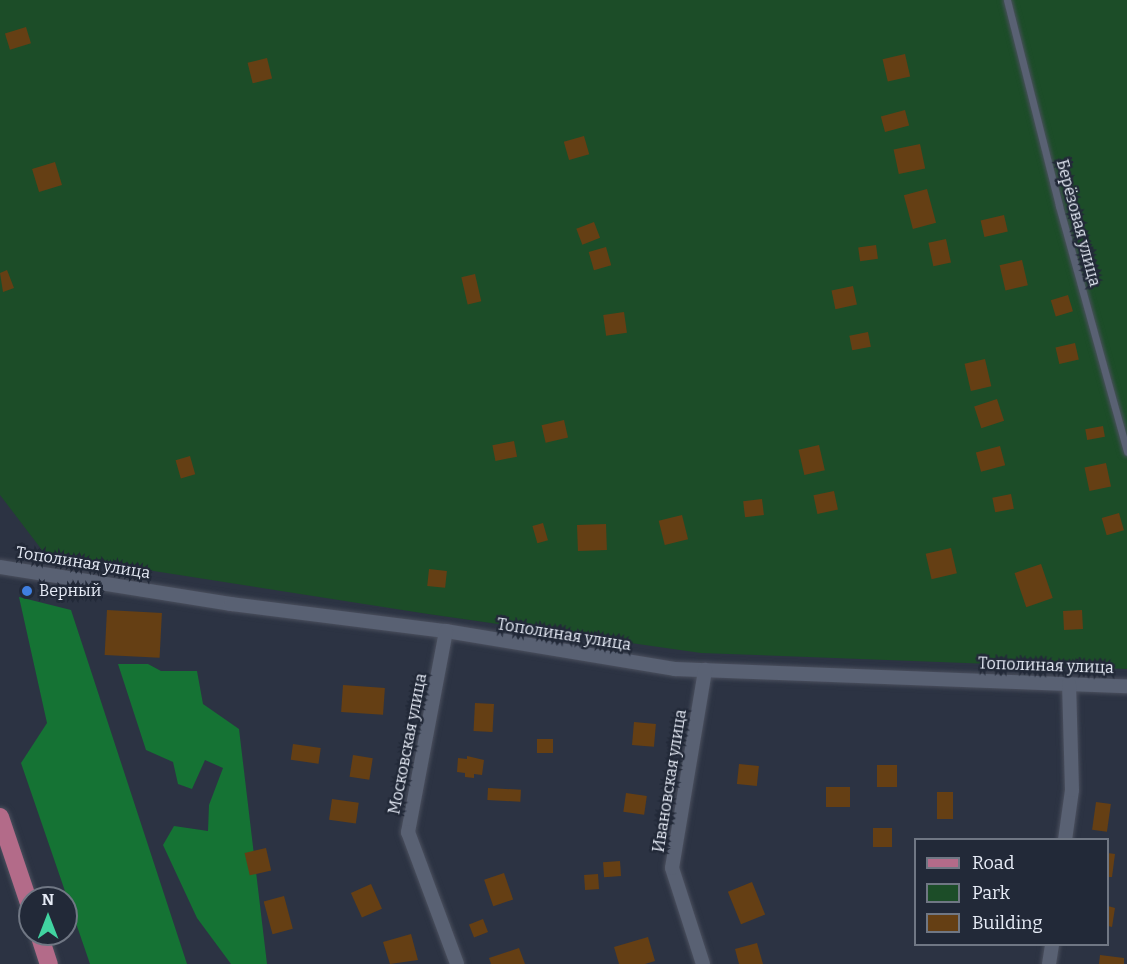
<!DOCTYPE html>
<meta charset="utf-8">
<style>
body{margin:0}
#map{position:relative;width:1127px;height:964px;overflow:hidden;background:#2c3343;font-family:Bitter,serif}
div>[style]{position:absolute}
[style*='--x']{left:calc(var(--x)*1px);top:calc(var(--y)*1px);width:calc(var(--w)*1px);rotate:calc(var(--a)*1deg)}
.green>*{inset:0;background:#1c4d28}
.forest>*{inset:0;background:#157334}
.building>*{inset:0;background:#653f14;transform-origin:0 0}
.roads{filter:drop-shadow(0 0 2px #4b505e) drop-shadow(0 0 2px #4b505e)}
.lane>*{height:7px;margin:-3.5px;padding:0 3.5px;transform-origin:3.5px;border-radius:3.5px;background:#596173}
.street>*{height:14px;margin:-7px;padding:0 7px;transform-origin:7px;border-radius:7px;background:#596173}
.primary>*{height:18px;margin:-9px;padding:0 9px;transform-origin:9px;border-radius:9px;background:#b36b89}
.dots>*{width:16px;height:16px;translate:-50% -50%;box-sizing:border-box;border:3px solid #222938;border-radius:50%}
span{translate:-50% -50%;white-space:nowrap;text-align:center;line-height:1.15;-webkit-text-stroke:4.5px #222938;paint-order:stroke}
.street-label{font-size:16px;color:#e6ebf6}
.poi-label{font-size:16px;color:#e6ebf6}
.left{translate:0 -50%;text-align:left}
.legend{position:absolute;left:914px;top:838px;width:195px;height:108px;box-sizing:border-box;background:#222938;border:2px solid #707784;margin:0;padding:8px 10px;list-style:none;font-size:18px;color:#e6ebf6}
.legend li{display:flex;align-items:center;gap:12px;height:30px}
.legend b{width:30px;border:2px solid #707784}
.north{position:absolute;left:18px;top:886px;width:60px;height:60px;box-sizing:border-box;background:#222938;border:2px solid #707784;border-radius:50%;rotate:0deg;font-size:16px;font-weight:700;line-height:24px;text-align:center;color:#e6ebf6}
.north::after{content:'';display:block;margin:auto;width:21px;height:27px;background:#41d4a1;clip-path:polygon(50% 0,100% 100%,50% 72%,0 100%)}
</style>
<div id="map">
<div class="green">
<div style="clip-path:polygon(0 0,1127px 0,1127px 669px,701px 653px,428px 614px,45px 554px,0 495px)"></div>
</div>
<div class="forest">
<div style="clip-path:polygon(19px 597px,71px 610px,187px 964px,90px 964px,21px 763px,47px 723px)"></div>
<div style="clip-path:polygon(118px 664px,148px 664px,161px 671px,197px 671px,203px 704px,239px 729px,267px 964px,231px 964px,197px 918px,163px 845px,174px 826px,208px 831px,209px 805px,223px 768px,205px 760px,192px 789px,178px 784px,173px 762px,146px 750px)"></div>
</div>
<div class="building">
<div style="left:26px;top:27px;width:17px;height:22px;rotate:73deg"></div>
<div style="left:905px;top:54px;width:23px;height:23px;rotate:77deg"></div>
<div style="left:267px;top:58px;width:21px;height:20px;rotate:76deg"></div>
<div style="left:905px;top:110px;width:16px;height:25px;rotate:75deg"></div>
<div style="left:584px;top:136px;width:19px;height:21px;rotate:74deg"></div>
<div style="left:920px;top:144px;width:25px;height:27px;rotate:78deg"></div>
<div style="left:55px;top:162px;width:24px;height:24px;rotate:73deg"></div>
<div style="left:927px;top:189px;width:35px;height:24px;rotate:75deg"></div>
<div style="left:1004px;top:215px;width:17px;height:24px;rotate:77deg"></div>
<div style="left:594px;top:222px;width:17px;height:19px;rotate:69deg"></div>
<div style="left:946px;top:239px;width:24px;height:18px;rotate:78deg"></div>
<div style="left:876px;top:245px;width:14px;height:18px;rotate:82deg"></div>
<div style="left:606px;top:247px;width:19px;height:18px;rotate:74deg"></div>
<div style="left:1022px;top:260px;width:26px;height:23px;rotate:77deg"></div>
<div style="clip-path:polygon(7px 270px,14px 288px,3px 292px,0 273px)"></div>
<div style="left:475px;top:274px;width:28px;height:14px;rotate:77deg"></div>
<div style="left:853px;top:286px;width:19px;height:22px;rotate:78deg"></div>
<div style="left:1068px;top:295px;width:17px;height:18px;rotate:73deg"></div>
<div style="left:624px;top:312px;width:21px;height:21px;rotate:82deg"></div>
<div style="left:868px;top:332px;width:15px;height:19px;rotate:79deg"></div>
<div style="left:1075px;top:343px;width:17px;height:20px;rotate:77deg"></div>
<div style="left:985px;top:359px;width:28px;height:21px;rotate:77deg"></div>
<div style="left:997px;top:399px;width:23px;height:24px;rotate:72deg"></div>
<div style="left:564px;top:420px;width:18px;height:23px;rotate:77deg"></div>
<div style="left:1103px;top:426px;width:11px;height:18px;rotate:80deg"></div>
<div style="left:514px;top:441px;width:16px;height:22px;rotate:79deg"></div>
<div style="left:819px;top:445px;width:26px;height:21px;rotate:77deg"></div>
<div style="left:1000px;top:446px;width:20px;height:25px;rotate:75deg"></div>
<div style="left:190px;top:456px;width:19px;height:15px;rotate:74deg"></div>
<div style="left:1106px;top:463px;width:24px;height:22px;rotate:78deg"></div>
<div style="left:834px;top:491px;width:19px;height:21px;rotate:78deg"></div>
<div style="left:1011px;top:494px;width:15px;height:19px;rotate:79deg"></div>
<div style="left:762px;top:499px;width:16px;height:19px;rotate:83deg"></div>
<div style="left:1119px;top:513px;width:18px;height:18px;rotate:74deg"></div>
<div style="left:682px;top:515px;width:25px;height:24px;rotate:76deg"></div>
<div style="left:543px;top:523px;width:18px;height:11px;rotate:74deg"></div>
<div style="left:606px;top:524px;width:26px;height:29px;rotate:88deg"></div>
<div style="left:951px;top:548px;width:26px;height:26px;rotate:77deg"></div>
<div style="left:1041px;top:564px;width:36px;height:28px;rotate:71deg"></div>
<div style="left:429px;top:569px;width:18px;height:17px;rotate:6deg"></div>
<div style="left:107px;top:610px;width:55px;height:45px;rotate:3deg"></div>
<div style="left:1082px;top:610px;width:19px;height:19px;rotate:87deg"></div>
<div style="left:343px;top:685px;width:42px;height:27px;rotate:4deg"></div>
<div style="left:475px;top:703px;width:19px;height:28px;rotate:3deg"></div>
<div style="left:634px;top:722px;width:22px;height:23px;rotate:5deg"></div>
<div style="left:537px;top:739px;width:16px;height:14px"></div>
<div style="left:293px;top:744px;width:28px;height:16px;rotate:8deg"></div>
<div style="left:353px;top:755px;width:20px;height:22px;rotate:9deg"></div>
<div style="clip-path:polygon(467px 756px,484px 760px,482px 775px,474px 774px,474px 778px,465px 777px,465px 773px,457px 772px,458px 758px,467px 759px)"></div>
<div style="left:739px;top:764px;width:20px;height:20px;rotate:6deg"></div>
<div style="left:877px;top:765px;width:20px;height:22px"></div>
<div style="left:850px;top:787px;width:20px;height:24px;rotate:90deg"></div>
<div style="left:488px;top:788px;width:33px;height:12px;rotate:3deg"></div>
<div style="left:937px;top:792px;width:16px;height:27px"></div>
<div style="left:626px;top:793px;width:21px;height:19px;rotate:8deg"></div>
<div style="left:332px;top:799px;width:27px;height:21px;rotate:8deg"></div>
<div style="left:1096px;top:802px;width:15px;height:28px;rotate:8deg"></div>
<div style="left:873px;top:828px;width:19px;height:19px"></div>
<div style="left:266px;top:848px;width:23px;height:22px;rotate:77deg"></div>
<div style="clip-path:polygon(1108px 853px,1115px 854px,1112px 877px,1108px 877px)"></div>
<div style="left:620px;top:861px;width:15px;height:17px;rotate:86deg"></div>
<div style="left:504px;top:873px;width:28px;height:21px;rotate:71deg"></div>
<div style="left:598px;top:874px;width:15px;height:14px;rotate:86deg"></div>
<div style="left:752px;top:882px;width:35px;height:26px;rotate:68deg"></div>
<div style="left:371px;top:884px;width:27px;height:22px;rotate:66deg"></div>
<div style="left:284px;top:896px;width:34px;height:21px;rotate:75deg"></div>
<div style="clip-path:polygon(1108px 906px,1115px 908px,1112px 927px,1108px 926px)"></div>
<div style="left:483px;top:919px;width:14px;height:15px;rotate:69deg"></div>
<div style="clip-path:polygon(411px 934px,418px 960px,390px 964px,383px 942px)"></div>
<div style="clip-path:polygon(648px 937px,655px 961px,645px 964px,619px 964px,614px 947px)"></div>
<div style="clip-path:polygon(757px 943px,763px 964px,739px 964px,735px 949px)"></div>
<div style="clip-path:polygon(519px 948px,525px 964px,491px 964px,489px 958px)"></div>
<div style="clip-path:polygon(1100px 955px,1124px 958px,1124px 964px,1099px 964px)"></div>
</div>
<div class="roads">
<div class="lane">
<div style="--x:1007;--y:0;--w:212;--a:75.8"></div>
<div style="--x:1059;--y:206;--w:255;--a:74.5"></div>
</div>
<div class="street">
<div style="--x:0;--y:567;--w:234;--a:9.1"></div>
<div style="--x:231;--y:604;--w:217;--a:7.2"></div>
<div style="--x:446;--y:631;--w:232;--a:9.4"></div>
<div style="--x:675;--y:669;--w:452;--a:2.2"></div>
<div style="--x:446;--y:631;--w:205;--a:100.7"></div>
<div style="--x:408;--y:832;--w:141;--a:69.6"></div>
<div style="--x:1065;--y:840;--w:50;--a:-82"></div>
<div style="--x:1072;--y:790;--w:106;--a:-91.6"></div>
<div style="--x:703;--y:964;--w:101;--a:-107.9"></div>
<div style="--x:672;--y:868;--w:201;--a:-80.5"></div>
<div style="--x:1049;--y:964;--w:20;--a:-81"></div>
</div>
<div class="primary">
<div style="--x:0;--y:817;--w:94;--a:71.4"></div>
<div style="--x:39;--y:934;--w:32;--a:72"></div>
</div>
</div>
<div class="dots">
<div style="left:27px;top:591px;background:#3f7fe0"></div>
</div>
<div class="street-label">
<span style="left:1078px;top:223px;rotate:75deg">Берёзовая улица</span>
<span style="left:83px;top:563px;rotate:9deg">Тополиная улица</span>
<span style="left:564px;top:635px;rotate:9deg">Тополиная улица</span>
<span style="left:1046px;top:666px;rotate:2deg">Тополиная улица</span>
<span style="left:408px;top:744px;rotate:-79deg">Московская улица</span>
<span style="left:670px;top:781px;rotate:-81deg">Ивановская улица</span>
</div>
<div class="poi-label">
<span class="left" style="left:39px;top:591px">Верный</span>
</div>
<ul class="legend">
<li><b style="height:8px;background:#b36b89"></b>Road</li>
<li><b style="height:16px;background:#1c4d28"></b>Park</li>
<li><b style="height:16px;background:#653f14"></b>Building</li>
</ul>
<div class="north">N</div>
</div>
